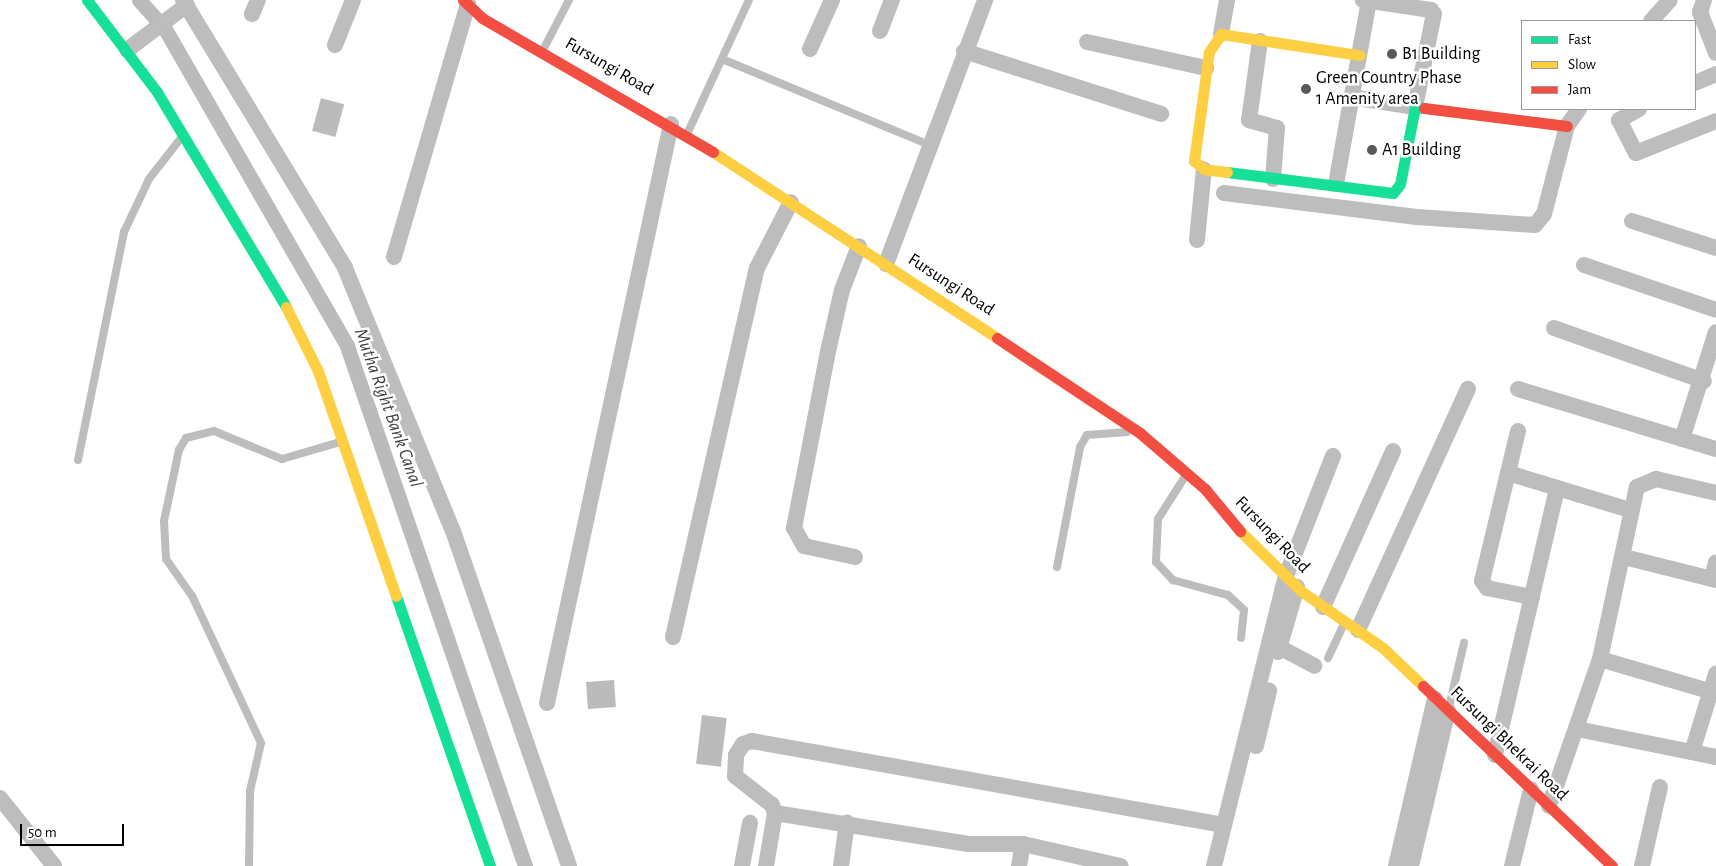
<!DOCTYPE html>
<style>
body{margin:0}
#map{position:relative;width:1716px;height:866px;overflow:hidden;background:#fff;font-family:"Alegreya Sans",sans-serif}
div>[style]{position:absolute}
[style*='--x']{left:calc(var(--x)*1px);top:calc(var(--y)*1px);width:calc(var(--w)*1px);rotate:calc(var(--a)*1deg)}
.water>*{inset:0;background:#bbb;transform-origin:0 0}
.canal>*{height:15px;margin:-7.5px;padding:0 7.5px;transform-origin:7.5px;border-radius:7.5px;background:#bbb}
.lane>*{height:8px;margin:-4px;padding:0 4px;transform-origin:4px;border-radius:4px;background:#bdbdbd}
.street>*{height:16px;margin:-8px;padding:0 8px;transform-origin:8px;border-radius:8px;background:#bdbdbd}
.fast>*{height:11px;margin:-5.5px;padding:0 5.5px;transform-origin:5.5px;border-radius:5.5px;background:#16e098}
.slow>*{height:11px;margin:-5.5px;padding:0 5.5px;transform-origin:5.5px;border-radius:5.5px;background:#ffcf43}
.jam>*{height:11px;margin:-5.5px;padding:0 5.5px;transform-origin:5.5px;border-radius:5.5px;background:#f24e42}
.dots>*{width:14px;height:14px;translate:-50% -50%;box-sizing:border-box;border:2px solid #fff;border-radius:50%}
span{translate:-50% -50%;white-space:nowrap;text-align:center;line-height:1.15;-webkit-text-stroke:5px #fff;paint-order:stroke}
.poi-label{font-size:18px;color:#000}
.left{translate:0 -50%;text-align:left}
.street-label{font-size:18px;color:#000}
.water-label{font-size:19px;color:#3f3f3f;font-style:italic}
.legend{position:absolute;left:1521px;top:20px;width:175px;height:90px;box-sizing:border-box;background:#fff;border:1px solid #999;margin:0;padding:6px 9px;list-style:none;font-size:15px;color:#000}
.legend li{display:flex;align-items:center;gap:10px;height:25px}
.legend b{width:25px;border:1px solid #999}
.scale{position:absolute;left:20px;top:824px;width:104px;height:22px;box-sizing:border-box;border:2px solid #000;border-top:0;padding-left:6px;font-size:15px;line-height:18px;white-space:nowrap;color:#000;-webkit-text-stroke:4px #fff;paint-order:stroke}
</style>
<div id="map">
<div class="water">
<div style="left:321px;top:98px;width:24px;height:34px;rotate:15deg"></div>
<div style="left:614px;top:680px;width:27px;height:28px;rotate:86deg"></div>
<div style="left:702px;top:715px;width:25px;height:49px;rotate:7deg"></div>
</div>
<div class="canal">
<div style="--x:139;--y:0;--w:39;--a:48"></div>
<div style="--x:165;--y:29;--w:366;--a:60.1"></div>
<div style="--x:347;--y:346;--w:550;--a:71.1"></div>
</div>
<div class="lane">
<div style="--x:543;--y:50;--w:56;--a:-62.5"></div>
<div style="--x:722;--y:59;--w:225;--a:22.5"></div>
<div style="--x:688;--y:132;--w:145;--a:-65.2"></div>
<div style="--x:78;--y:460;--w:233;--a:-78.6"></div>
<div style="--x:124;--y:232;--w:59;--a:-64.7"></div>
<div style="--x:149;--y:179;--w:52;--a:-52"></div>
<div style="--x:1186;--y:475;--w:52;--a:122.5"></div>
<div style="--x:1158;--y:519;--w:43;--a:92.7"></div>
<div style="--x:1156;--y:562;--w:25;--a:47"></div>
<div style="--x:1173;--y:580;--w:57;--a:15.3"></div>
<div style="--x:1228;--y:595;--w:22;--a:43"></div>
<div style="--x:1244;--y:610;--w:28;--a:96"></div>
<div style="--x:1057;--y:567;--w:122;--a:-79.1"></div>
<div style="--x:1080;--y:447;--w:14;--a:-60"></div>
<div style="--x:1087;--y:435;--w:40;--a:-4.3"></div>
<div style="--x:1328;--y:658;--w:38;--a:-65"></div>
<div style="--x:1449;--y:707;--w:66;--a:-76.8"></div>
<div style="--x:249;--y:866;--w:75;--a:-89.2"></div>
<div style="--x:250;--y:791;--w:49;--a:-77.1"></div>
<div style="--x:261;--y:743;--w:162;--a:-115.1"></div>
<div style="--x:192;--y:596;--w:45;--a:-125.1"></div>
<div style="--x:166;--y:559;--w:38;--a:-93"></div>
<div style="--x:164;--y:521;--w:73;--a:-78.1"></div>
<div style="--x:179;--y:450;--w:14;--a:-60"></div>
<div style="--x:186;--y:438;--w:29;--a:-14"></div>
<div style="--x:214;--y:431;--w:74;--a:22.4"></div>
<div style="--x:282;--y:459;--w:60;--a:-16.3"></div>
</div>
<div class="street">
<div style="--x:183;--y:0;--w:313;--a:58.8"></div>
<div style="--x:345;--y:268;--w:284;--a:67.7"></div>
<div style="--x:453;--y:531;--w:355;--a:70.9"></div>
<div style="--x:1704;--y:0;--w:13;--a:108"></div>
<div style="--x:1700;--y:12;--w:44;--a:68.7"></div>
<div style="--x:252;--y:14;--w:15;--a:-67"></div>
<div style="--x:1651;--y:21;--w:28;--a:-48"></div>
<div style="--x:880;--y:31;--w:33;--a:-69"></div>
<div style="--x:1221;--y:34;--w:35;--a:-80"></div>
<div style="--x:1260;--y:41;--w:80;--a:97.9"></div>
<div style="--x:1249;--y:120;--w:29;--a:16"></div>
<div style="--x:1277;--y:128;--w:51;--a:94.5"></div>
<div style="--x:1087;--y:42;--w:122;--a:12.3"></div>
<div style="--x:335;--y:45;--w:48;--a:-68.2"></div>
<div style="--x:810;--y:49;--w:54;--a:-65.8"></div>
<div style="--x:127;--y:50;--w:75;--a:-36.9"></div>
<div style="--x:964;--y:51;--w:207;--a:17.7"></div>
<div style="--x:1695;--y:83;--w:23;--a:-23"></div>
<div style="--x:1351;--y:97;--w:65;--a:8.9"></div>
<div style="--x:1415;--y:107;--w:95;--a:-78.5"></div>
<div style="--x:1434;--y:14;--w:5;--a:-127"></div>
<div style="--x:1431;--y:10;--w:69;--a:-171.6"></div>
<div style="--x:1639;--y:109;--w:23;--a:151"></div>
<div style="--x:1619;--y:120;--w:37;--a:63"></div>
<div style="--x:1636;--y:153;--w:86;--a:-21.8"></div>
<div style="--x:1336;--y:184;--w:186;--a:-79.8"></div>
<div style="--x:1224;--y:193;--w:194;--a:7.1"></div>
<div style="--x:1417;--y:217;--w:118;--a:3.9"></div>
<div style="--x:1535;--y:225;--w:14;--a:-51"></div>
<div style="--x:1544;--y:214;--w:91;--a:-75.4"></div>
<div style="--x:1567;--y:126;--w:21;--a:-55"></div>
<div style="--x:1632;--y:221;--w:88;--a:17.8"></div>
<div style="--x:1197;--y:240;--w:71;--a:-84.4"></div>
<div style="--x:394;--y:257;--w:264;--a:-73.7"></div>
<div style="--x:886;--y:264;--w:282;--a:-69.4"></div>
<div style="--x:1584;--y:265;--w:139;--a:18.8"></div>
<div style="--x:1554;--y:328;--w:159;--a:19.5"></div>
<div style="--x:1518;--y:389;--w:207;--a:16.9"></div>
<div style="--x:1518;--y:431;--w:154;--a:103.5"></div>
<div style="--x:1482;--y:581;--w:9;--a:54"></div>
<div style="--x:1487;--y:588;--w:46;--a:11.3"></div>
<div style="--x:1682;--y:439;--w:112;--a:-72.4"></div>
<div style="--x:1508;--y:473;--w:120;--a:16.9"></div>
<div style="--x:855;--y:557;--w:52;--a:-167.8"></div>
<div style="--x:804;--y:546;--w:21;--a:-119"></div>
<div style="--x:794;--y:528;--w:184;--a:-79.1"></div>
<div style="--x:829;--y:347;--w:58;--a:-77.2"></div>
<div style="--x:842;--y:290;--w:47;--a:-68.9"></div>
<div style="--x:1624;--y:557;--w:95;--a:14"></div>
<div style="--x:1712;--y:579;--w:17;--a:-77"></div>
<div style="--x:1323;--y:607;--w:171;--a:-65.8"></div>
<div style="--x:1358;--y:630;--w:265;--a:-65.5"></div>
<div style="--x:673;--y:637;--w:378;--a:-77.2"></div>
<div style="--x:757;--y:268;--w:74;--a:-62.7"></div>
<div style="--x:1279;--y:647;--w:40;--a:28"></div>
<div style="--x:1278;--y:652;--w:68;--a:-73.7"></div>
<div style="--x:1600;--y:659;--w:114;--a:16.4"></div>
<div style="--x:547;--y:703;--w:592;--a:-77.91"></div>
<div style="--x:1577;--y:729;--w:142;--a:11.4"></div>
<div style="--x:1256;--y:746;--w:57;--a:-76.7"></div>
<div style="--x:1692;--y:752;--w:82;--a:-72.9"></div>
<div style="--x:1495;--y:755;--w:274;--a:-76.9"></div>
<div style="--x:0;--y:798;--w:87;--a:51.5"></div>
<div style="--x:1549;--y:806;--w:156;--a:-70.9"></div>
<div style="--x:1600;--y:659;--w:176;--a:-77.9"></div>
<div style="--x:1637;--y:487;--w:21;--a:-23"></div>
<div style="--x:1656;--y:479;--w:62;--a:13.1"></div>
<div style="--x:775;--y:813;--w:196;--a:9.1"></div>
<div style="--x:969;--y:844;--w:54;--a:0"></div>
<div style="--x:1023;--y:844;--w:100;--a:12.7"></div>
<div style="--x:742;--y:866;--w:44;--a:-79.5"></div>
<div style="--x:766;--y:866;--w:54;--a:-80.4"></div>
<div style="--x:775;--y:813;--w:9;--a:-111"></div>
<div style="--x:772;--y:805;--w:47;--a:-141.9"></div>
<div style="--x:735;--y:776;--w:21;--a:-87"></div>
<div style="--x:736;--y:755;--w:13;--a:-58"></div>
<div style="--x:743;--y:744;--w:9;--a:-18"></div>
<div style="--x:752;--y:741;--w:479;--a:10.1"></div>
<div style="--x:841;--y:866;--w:44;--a:-82.2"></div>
<div style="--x:1019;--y:866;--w:22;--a:-80"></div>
<div style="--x:1214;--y:866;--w:299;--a:-76.1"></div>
<div style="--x:1286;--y:576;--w:129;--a:-68.6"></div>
<div style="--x:1396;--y:866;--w:172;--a:-76.9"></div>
<div style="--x:1411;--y:866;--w:160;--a:-76.7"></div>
<div style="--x:1512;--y:866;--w:79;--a:-76.1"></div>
<div style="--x:1642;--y:866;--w:81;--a:-77.2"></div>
</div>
<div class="fast">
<div style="--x:87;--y:0;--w:116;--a:52.7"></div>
<div style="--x:157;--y:92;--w:251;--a:59"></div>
<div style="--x:1227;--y:172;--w:167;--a:7.2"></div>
<div style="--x:1393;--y:193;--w:11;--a:-52"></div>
<div style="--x:1400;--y:184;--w:78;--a:-79"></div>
<div style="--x:1415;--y:107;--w:9;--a:6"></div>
<div style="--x:396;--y:596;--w:286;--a:70.8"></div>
</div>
<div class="slow">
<div style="--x:713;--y:152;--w:339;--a:33.2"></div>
<div style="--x:1227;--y:172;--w:23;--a:-173"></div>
<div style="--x:1204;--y:169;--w:13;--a:-141"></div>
<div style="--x:1194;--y:161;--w:110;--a:-82.2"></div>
<div style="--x:1209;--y:52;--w:22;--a:-56"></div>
<div style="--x:1221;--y:34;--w:140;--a:8.7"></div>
<div style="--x:286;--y:307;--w:72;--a:63.4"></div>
<div style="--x:318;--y:371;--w:238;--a:70.9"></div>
<div style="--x:1240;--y:531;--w:86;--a:44.5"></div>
<div style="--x:1301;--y:591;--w:100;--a:34.8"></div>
<div style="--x:1383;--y:648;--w:55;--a:43.5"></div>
</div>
<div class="jam">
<div style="--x:463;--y:0;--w:26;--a:43"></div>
<div style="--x:482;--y:18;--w:267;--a:30.1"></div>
<div style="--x:1424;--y:108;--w:144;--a:7.2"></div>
<div style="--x:997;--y:338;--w:172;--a:33.6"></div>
<div style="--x:1140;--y:433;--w:86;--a:40.7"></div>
<div style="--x:1205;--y:489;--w:55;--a:50.2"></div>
<div style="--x:1423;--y:686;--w:261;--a:43.6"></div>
</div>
<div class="dots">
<div style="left:1392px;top:54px;background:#595959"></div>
<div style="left:1306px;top:89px;background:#595959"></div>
<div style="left:1372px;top:150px;background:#595959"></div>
</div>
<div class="poi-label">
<span class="left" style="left:1402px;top:54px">B1 Building</span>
<span class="left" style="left:1316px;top:89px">Green Country Phase<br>1 Amenity area</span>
<span class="left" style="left:1382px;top:150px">A1 Building</span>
</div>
<div class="street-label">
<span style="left:609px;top:67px;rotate:30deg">Fursungi Road</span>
<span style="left:951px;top:285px;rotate:33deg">Fursungi Road</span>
<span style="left:1272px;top:535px;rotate:46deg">Fursungi Road</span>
<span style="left:1509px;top:744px;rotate:44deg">Fursungi Bhekrai Road</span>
</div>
<div class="water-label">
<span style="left:388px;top:408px;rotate:70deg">Mutha Right Bank Canal</span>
</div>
<ul class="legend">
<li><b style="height:6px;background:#16e098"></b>Fast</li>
<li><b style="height:6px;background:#ffcf43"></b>Slow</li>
<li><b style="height:6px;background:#f24e42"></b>Jam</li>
</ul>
<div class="scale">50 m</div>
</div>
